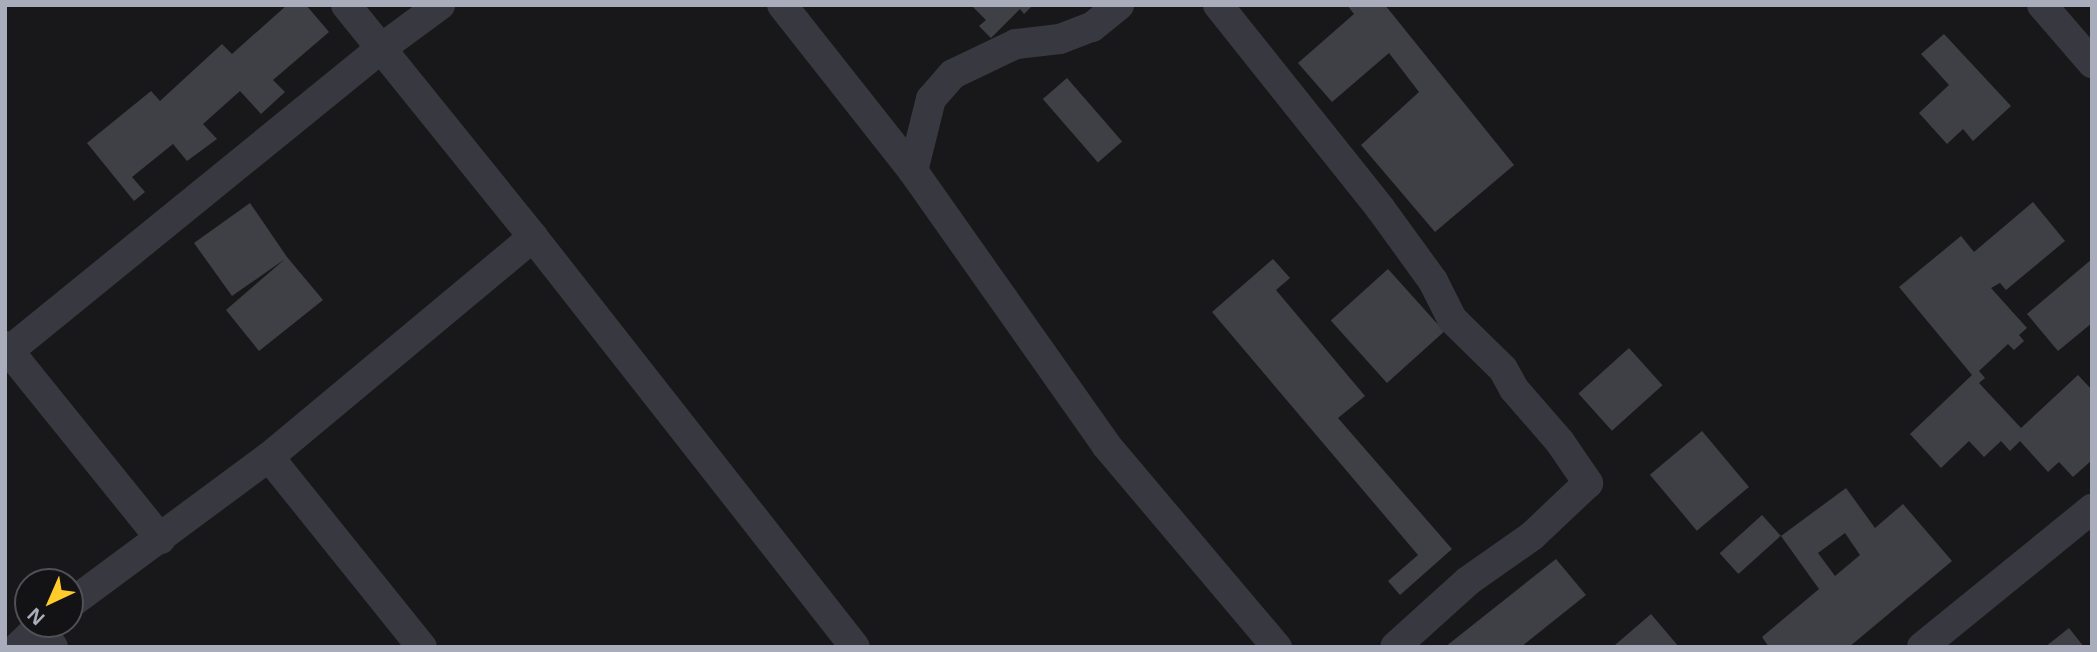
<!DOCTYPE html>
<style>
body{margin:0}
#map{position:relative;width:2097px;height:652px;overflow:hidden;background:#18181a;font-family:"Noto Sans",sans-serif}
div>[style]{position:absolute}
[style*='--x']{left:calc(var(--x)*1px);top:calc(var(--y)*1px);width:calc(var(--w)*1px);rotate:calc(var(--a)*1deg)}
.building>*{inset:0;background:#3f4045;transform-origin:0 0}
.minor>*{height:30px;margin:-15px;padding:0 15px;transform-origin:15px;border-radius:15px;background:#383940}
span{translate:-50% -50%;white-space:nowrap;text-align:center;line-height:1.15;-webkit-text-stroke:6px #131315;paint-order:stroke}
.frame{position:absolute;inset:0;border:7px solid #a9adbb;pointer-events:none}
.north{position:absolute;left:14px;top:568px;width:70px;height:70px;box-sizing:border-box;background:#131315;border:2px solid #4f5157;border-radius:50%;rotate:224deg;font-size:19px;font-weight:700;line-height:28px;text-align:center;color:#a9adbb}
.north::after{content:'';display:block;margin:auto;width:24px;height:32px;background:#ffcc2b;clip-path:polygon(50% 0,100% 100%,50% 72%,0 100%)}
</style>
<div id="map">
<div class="building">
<div style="clip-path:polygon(287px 5px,306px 5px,329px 32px,273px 80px,285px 92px,261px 114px,240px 91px,203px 124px,217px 139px,187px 161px,173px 144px,132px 177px,145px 192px,134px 201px,87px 143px,151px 91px,160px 101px,222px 44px,232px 54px)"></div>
<div style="clip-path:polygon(971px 5px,1033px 5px,1024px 14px,1020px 9px,991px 38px,979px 26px,986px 20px)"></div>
<div style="clip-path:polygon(1347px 5px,1385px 5px,1514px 165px,1435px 232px,1361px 145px,1419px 92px,1389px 53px,1332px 102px,1298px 63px,1354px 14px)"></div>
<div style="clip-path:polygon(1944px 34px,2011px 106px,1973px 141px,1963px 129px,1947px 144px,1919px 113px,1949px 85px,1921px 54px)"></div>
<div style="left:1067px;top:78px;width:84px;height:32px;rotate:49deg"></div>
<div style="clip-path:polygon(2033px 202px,2065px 241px,2006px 290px,2000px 283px,1991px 288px,2027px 328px,2019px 335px,2024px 341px,2014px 350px,2008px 344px,1979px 371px,1985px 378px,1979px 383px,2021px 428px,2078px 375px,2092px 390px,2092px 460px,2073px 477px,2059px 462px,2048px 472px,2020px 441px,2010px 451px,2001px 441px,1984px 457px,1969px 441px,1941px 468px,1910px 434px,1972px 375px,1899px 287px,1961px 236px,1974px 252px)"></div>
<div style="clip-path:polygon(250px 203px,287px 257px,323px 300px,259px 351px,226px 310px,285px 259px,232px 296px,194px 243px)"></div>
<div style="clip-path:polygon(1273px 259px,1290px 278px,1276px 290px,1365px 396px,1338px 418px,1452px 549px,1400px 595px,1388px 581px,1418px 555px,1212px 312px)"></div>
<div style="clip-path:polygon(2092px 259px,2092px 323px,2058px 351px,2027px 314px)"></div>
<div style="left:1388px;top:269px;width:84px;height:77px;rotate:48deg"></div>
<div style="left:1629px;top:348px;width:50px;height:68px;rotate:48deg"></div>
<div style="left:1702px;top:431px;width:73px;height:68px;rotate:50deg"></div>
<div style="clip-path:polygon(evenodd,1846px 488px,1875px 528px,1903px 504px,1952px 561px,1849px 647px,1769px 647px,1762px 637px,1819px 589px,1781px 536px,1846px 488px,1845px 533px,1860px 555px,1835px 576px,1818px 553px,1845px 533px)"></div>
<div style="left:1762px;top:515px;width:28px;height:57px;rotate:48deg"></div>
<div style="clip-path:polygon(1556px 559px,1586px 595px,1521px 647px,1445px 647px)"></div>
<div style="clip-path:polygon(1651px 614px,1679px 647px,1617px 647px,1615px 645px)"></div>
<div style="clip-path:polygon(2069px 628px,2084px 647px,2045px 647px)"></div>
</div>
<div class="minor">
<div style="--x:346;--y:5;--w:298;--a:51.1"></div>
<div style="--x:533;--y:237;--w:521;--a:51.86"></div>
<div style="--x:782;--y:5;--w:211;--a:51.7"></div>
<div style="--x:913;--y:171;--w:335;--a:54.8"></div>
<div style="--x:1106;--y:445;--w:265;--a:49.8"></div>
<div style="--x:1218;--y:5;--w:260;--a:51.4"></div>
<div style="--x:1380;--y:208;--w:90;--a:54"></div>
<div style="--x:1433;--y:281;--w:42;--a:63.4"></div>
<div style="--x:1452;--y:319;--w:71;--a:44.4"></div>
<div style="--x:1503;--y:369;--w:23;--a:61"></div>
<div style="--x:1514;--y:389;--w:70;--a:49"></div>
<div style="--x:1560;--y:442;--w:50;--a:55.7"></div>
<div style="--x:1588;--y:483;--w:77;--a:136.6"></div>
<div style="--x:1532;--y:536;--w:78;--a:144.9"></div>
<div style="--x:1468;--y:581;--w:98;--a:137.9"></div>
<div style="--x:2042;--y:5;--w:77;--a:49.2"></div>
<div style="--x:913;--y:171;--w:74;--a:-76"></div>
<div style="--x:931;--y:99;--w:33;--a:-49"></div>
<div style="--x:953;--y:74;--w:70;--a:-25.5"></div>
<div style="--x:1016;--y:44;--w:44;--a:-6.5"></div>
<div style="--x:1060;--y:39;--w:34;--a:-21"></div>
<div style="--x:1092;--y:27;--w:35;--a:-39"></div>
<div style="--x:5;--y:346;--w:248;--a:51.1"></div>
<div style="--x:5;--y:354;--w:482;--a:-39.1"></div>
<div style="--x:379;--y:50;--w:76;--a:-36.4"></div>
<div style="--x:269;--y:457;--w:244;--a:51.2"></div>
<div style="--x:70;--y:604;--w:247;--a:-36.5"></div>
<div style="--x:269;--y:457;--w:344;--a:-39.8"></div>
<div style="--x:38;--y:627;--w:25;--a:53"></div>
<div style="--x:18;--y:647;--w:33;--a:-44"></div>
<div style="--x:1922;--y:647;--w:219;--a:-39.1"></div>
</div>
<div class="frame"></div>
<div class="north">N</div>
</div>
